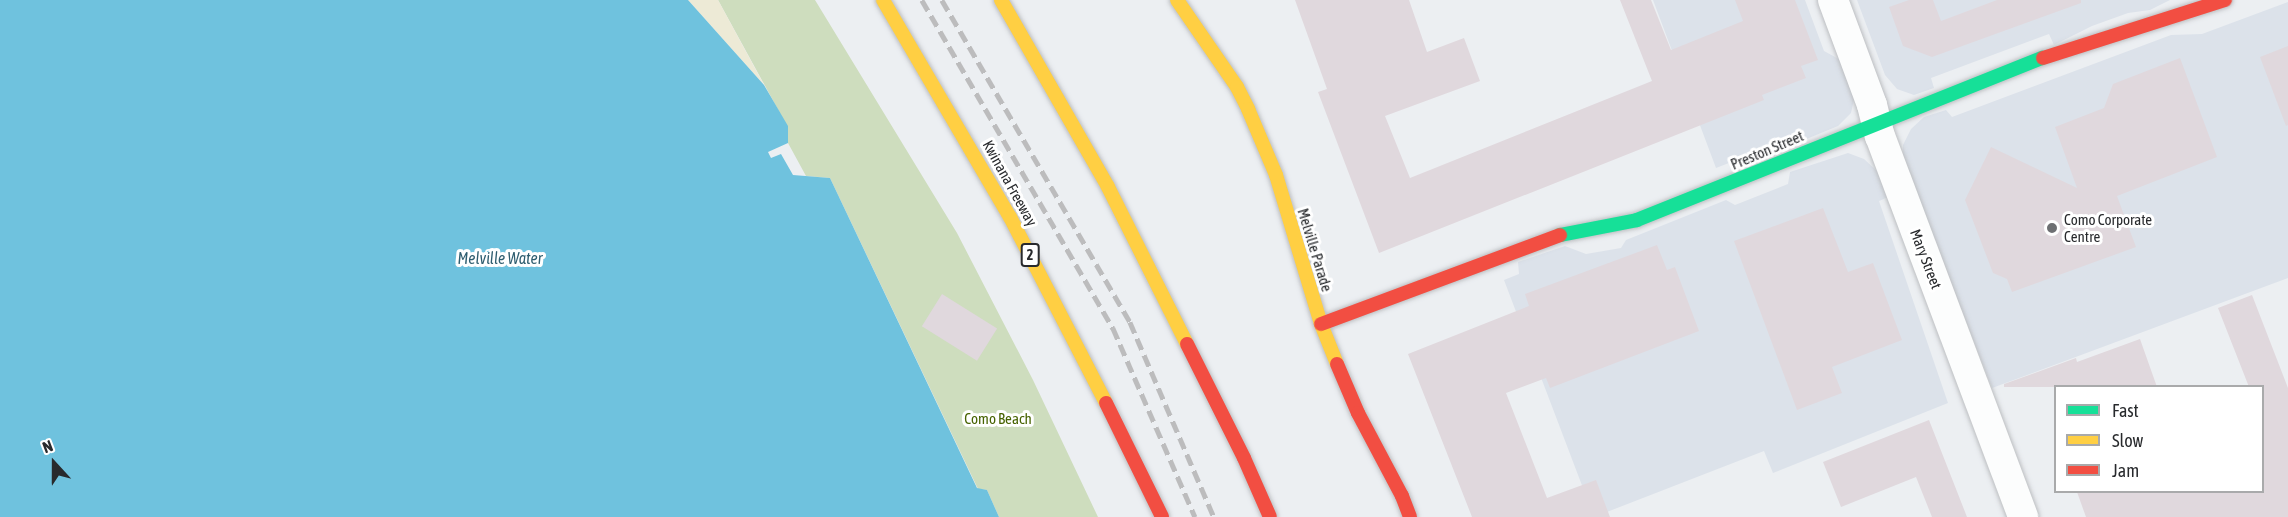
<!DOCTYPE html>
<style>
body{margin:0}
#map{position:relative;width:2288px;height:517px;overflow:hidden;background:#eceff2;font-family:"Asap Condensed",sans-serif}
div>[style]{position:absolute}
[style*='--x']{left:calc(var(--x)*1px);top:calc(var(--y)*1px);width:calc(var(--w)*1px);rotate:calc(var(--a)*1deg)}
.built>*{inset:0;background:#dce2ea}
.green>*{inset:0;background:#ceddbe}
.sand>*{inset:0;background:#edead6}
.water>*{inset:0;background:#6fc2de}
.building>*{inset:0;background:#e0d8dd;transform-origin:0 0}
.roads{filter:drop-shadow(0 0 2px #bdbfc2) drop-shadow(0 0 2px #bdbfc2)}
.street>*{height:30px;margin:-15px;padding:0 15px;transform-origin:15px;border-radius:15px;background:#fcfdfd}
.fast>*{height:14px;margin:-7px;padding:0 7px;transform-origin:7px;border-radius:7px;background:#16e098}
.slow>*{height:14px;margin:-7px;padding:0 7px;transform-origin:7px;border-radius:7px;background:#ffcf43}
.jam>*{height:14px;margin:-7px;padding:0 7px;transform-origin:7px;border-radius:7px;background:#f24e42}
.rail>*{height:4.5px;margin-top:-2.25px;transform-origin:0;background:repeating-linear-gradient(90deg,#bcbcbd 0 12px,transparent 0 18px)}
.dots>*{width:16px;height:16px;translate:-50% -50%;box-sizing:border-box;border:3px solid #fff;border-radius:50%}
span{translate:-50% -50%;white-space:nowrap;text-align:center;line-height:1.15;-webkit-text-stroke:6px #fff;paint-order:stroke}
.shield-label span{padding:2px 4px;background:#fff;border:2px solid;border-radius:4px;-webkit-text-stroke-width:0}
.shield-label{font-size:14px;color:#282a2d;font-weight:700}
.street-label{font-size:15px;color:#282a2d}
.poi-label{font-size:15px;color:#282a2d}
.left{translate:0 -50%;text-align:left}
.park-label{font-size:15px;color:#476302}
.water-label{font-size:16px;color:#2e5d6f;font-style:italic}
.legend{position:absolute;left:2054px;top:385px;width:210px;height:108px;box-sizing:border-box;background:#fff;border:2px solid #a9aaab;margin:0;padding:8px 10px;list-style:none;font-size:18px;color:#282a2d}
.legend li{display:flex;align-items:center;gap:12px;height:30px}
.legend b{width:30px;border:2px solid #a9aaab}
.north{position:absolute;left:24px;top:433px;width:60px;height:60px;-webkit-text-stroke:4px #fff;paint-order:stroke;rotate:339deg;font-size:16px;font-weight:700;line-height:24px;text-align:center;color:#282a2d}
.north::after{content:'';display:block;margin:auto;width:21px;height:27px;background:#282a2d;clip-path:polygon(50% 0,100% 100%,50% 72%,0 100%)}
</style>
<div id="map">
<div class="built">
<div style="clip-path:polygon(1653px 0,1805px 0,1824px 51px,1846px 63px,1855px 95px,1851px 113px,1838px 126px,1775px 152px,1765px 149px,1716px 168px)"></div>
<div style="clip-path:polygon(1857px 0,2170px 0,2150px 10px,2128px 13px,2092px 26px,2054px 45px,2049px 34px,1931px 78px,1934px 88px,1914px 95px,1897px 89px,1885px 75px)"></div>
<div style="clip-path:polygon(2288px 2px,2288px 278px,1992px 388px,1903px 160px,1903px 145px,1911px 129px,1924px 117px,1946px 110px,1952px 117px,2171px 35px,2202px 34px)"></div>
<div style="clip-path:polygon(1848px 153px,1864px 159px,1878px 172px,1888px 197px,1879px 201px,1948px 403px,1773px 473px,1764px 451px,1594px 517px,1504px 280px,1519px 274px,1518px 262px,1565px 246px,1586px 254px,1621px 248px,1626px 240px,1726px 200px,1735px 205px,1788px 184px,1790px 172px)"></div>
</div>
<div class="green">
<div style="clip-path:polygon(718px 0,815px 0,957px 233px,1033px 380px,1098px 517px,999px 517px,987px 490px,978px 489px,830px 178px,806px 176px,788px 143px,787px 126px)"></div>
</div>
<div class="sand">
<div style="clip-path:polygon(688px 0,718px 0,764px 85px)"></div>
</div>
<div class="water">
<div style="clip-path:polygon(0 0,688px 0,764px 85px,788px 126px,788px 143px,768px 152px,771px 158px,781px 154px,793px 175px,830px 178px,977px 488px,987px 490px,999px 517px,0 517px)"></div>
</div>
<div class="building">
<div style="clip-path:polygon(1295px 0,1409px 0,1427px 52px,1464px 38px,1480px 81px,1385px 116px,1410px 178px,1652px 81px,1620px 0,1651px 0,1671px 50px,1743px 21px,1735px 0,1795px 0,1818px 60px,1801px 66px,1806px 78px,1762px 95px,1764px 100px,1379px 253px,1318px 92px,1327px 89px)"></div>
<div style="clip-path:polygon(1909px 0,1933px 0,1941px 21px,1997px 0,2081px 0,2081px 3px,1932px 57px,1903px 46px,1889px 7px)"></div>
<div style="clip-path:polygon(2288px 46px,2288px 125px,2286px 126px,2260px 57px)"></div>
<div style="clip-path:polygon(2180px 58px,2217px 157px,2117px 196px,2136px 247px,2012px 292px,2007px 279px,1993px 273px,1965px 200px,1991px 147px,2077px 188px,2055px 127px,2104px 108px,2113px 84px)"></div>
<div style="clip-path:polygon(1823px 208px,1848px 272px,1873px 263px,1902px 340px,1832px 367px,1842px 393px,1797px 410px,1734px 241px)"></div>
<div style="clip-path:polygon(1657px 245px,1667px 270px,1675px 267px,1699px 331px,1550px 388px,1546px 378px,1506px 393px,1547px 498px,1596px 480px,1610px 517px,1472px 517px,1408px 354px,1529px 306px,1525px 294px)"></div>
<div style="left:942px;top:294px;width:65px;height:38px;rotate:32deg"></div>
<div style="clip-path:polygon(2252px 295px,2288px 388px,2288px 517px,2086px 517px,2077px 492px,2262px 492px,2262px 387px,2249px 387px,2218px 308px)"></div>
<div style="clip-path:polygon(2140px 339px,2157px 387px,2004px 387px,2004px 384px,2076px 358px,2077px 362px)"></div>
<div style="clip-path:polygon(1929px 420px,1967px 517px,1932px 517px,1916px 477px,1841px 507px,1823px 462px)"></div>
</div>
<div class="roads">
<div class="street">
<div style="--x:1833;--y:0;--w:112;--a:69.6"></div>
<div style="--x:1872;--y:105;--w:32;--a:76"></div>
<div style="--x:1880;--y:136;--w:407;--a:69.4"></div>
</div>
<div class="fast">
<div style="--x:1560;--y:235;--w:78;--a:-11"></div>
<div style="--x:1637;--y:220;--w:437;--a:-21.8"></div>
</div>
<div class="slow">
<div style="--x:883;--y:0;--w:251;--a:59.7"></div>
<div style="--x:1010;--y:217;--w:209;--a:62.7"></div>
<div style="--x:1001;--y:0;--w:215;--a:60.2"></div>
<div style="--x:1108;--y:187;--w:176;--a:63.3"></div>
<div style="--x:1177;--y:0;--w:106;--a:55.4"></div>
<div style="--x:1237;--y:87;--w:25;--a:63"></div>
<div style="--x:1248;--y:109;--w:72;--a:67"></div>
<div style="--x:1276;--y:175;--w:156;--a:73.2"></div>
<div style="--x:1321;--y:324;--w:43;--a:68.2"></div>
</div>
<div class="jam">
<div style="--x:2043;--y:58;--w:191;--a:-17.7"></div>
<div style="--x:1321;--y:324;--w:255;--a:-20.4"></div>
<div style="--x:1187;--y:344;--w:127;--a:63.4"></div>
<div style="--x:1244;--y:458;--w:64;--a:66.2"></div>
<div style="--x:1337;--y:364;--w:53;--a:66.8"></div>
<div style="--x:1358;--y:413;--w:94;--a:62.1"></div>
<div style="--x:1402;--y:496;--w:22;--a:69"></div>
<div style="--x:1106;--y:403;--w:127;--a:63.8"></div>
</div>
</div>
<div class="rail">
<div style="--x:922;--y:0;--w:380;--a:59.8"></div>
<div style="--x:1113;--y:328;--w:206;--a:66.5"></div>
<div style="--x:942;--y:0;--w:373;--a:59.7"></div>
<div style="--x:1130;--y:322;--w:212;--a:66.7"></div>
</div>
<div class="dots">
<div style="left:2052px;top:228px;background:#6d6f72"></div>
</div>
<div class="shield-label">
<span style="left:1030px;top:255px">2</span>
</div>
<div class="street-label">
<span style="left:1767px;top:150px;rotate:-23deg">Preston Street</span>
<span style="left:1010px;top:183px;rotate:61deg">Kwinana Freeway</span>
<span style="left:1315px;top:250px;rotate:73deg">Melville Parade</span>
<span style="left:1926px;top:259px;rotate:69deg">Mary Street</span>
</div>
<div class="poi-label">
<span class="left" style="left:2064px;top:228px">Como Corporate<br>Centre</span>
</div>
<div class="park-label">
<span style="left:998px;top:419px">Como Beach</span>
</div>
<div class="water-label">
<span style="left:500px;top:258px">Melville Water</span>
</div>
<ul class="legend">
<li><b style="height:8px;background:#16e098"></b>Fast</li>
<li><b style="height:8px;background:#ffcf43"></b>Slow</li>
<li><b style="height:8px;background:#f24e42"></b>Jam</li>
</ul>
<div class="north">N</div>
</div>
